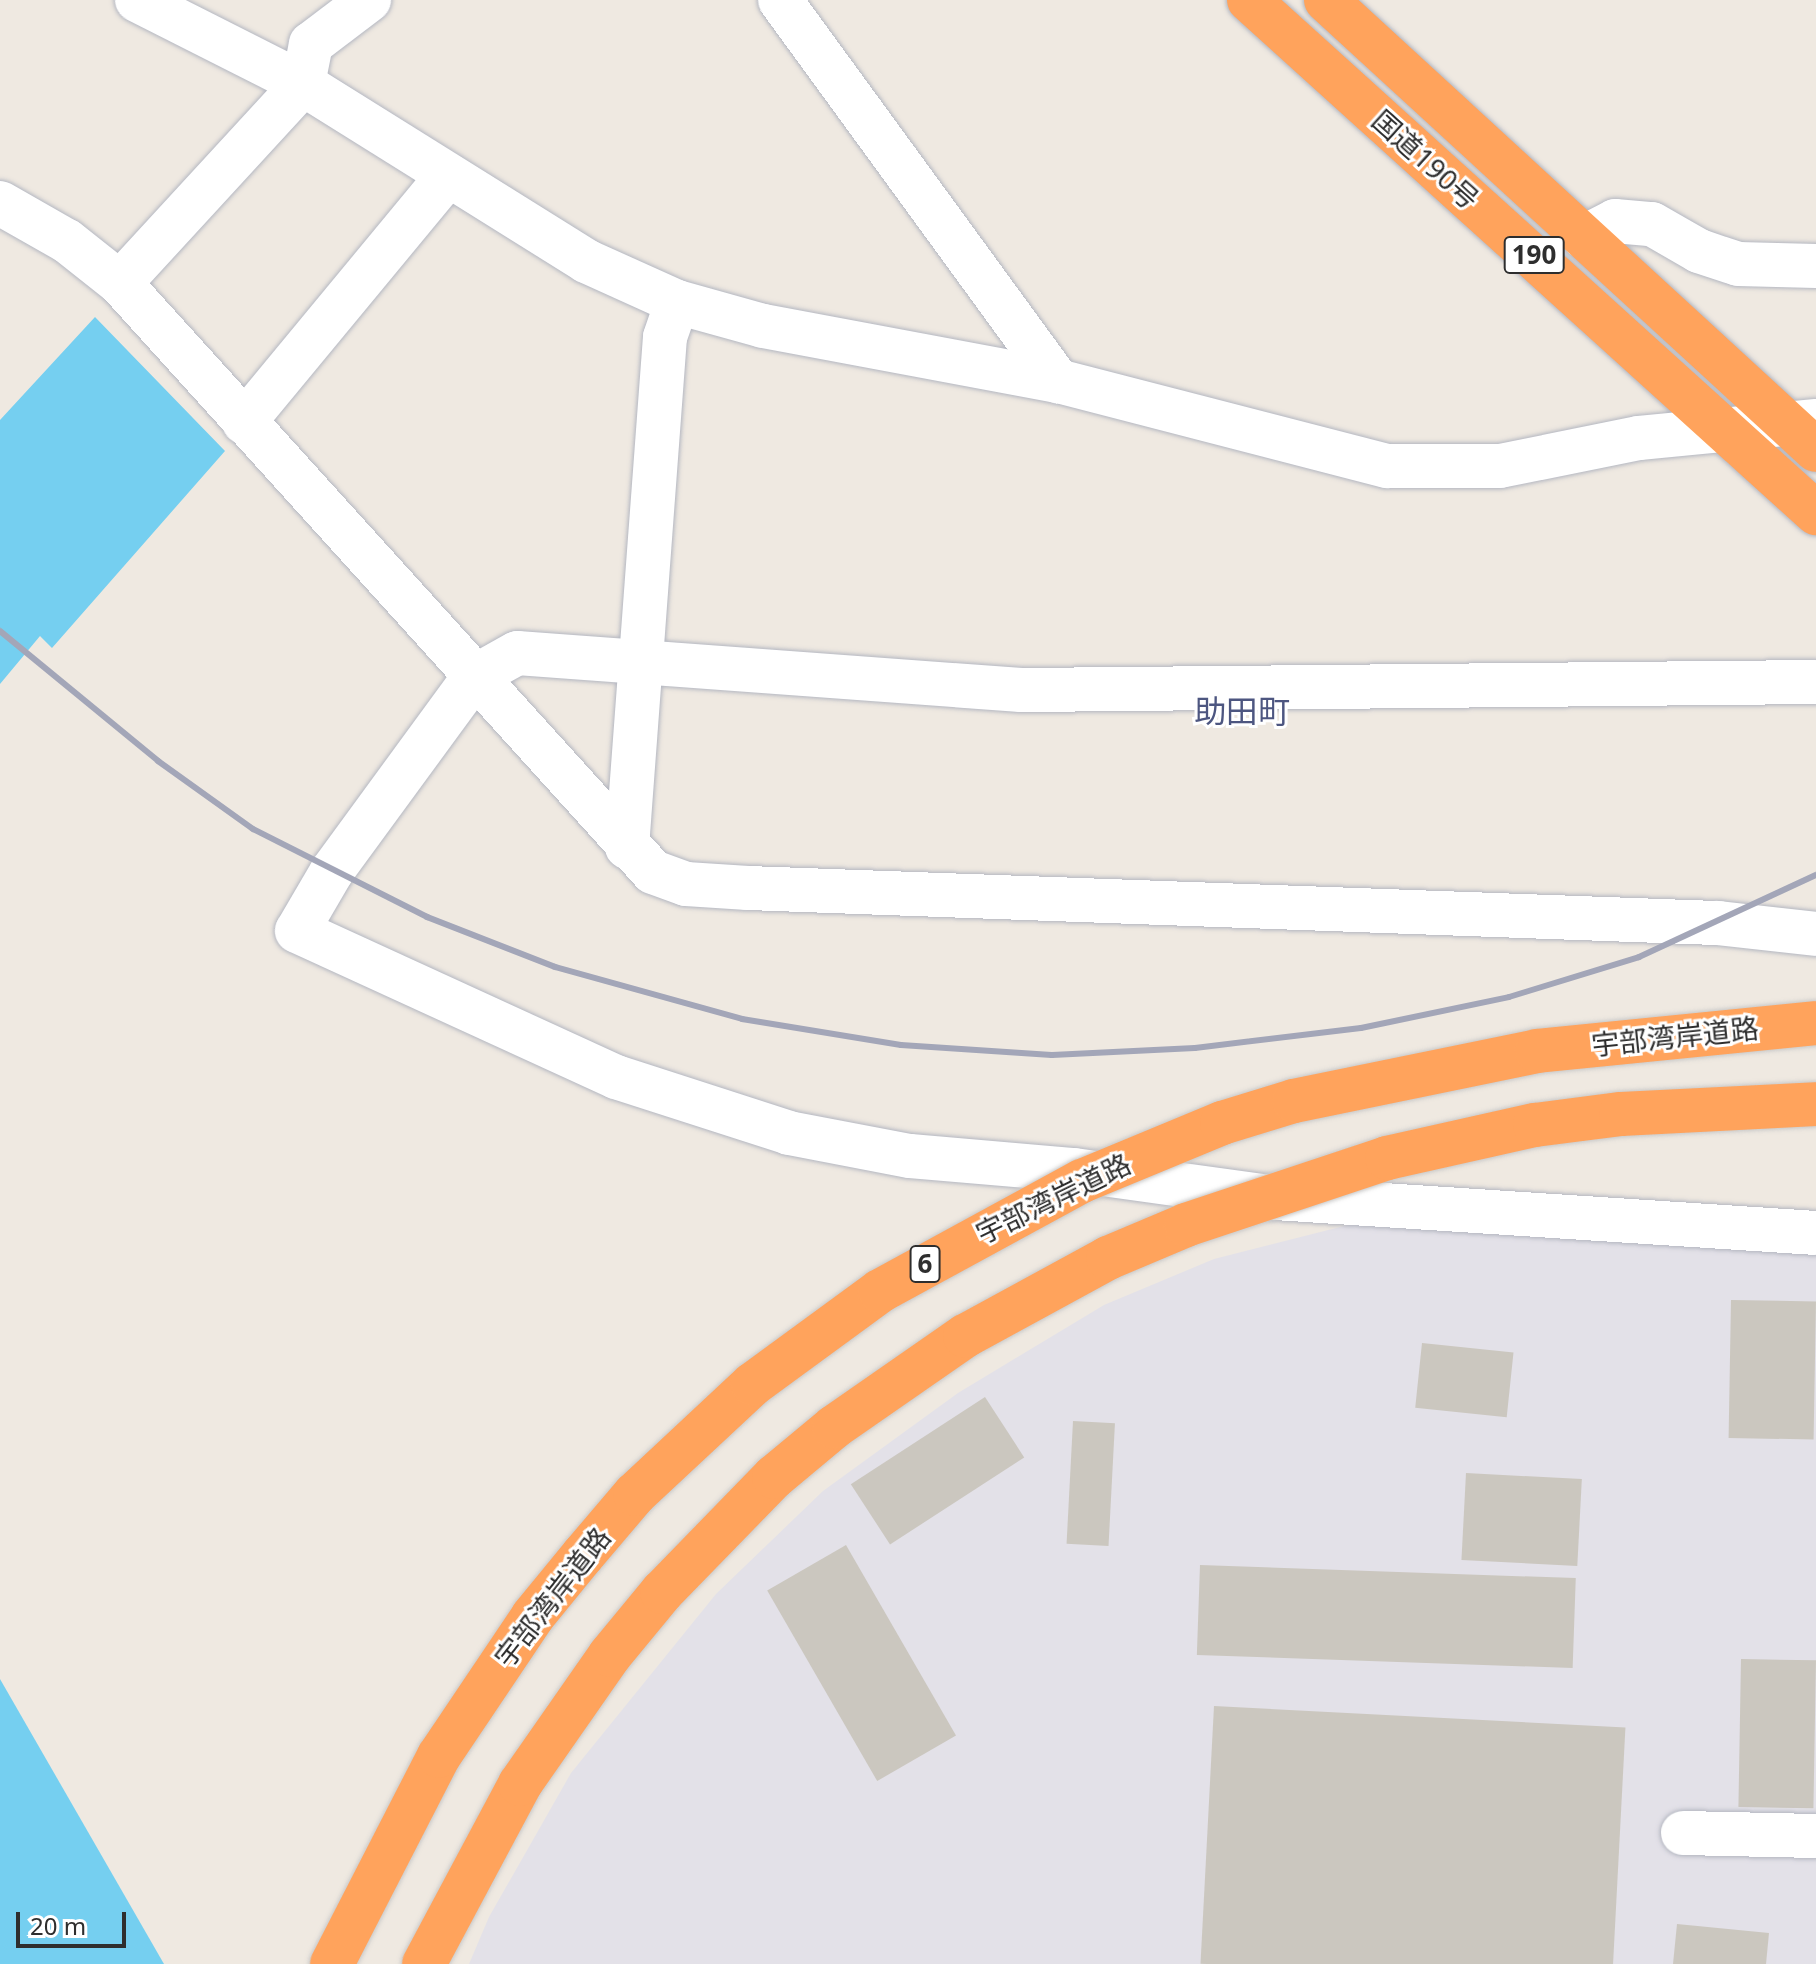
<!DOCTYPE html>
<meta charset="utf-8">
<style>
body{margin:0}
#map{position:relative;width:1816px;height:1964px;overflow:hidden;background:#efe9e1;font-family:"Noto Sans","Noto Sans JP",sans-serif}
div>[style]{position:absolute}
[style*='--x']{left:calc(var(--x)*1px);top:calc(var(--y)*1px);width:calc(var(--w)*1px);rotate:calc(var(--a)*1deg)}
.industrial>*{inset:0;background:#e3e1e8}
.water>*{inset:0;background:#75cff0}
.building>*{inset:0;background:#cbc7bf;transform-origin:0 0}
.roads{filter:drop-shadow(0 0 2px #b4b7c1) drop-shadow(0 0 2px #b4b7c1)}
.minor>*{height:44px;margin:-22px;padding:0 22px;transform-origin:22px;border-radius:22px;background:#fff}
.highway>*{height:44px;margin:-22px;padding:0 22px;transform-origin:22px;border-radius:22px;background:#ffa35c}
.rail>*{height:6px;margin:-3px;padding:0 3px;transform-origin:3px;border-radius:3px;background:#a3a6b8}
.bridges{filter:drop-shadow(0 0 2px #c9c9c9) drop-shadow(0 0 2px #c9c9c9)}
.highway-bridge>*{height:44px;margin:-22px;padding:0 22px;transform-origin:22px;border-radius:22px;background:#ffa35c}
span{translate:-50% -50%;white-space:nowrap;text-align:center;line-height:1.15;-webkit-text-stroke:6px #fff;paint-order:stroke}
.shield-label span{padding:2px 6px;background:#fff;border:2px solid;border-radius:6px;-webkit-text-stroke-width:0}
.shield-label{font-size:26px;color:#2e2e2e;font-weight:700}
.street-label{font-size:28px;color:#2e2e2e}
.quarter-label{font-size:32px;color:#4d5680}
.scale{position:absolute;left:16px;top:1912px;width:110px;height:36px;box-sizing:border-box;border:4px solid #2e2e2e;border-top:0;padding-left:10px;font-size:24px;line-height:28px;white-space:nowrap;color:#2e2e2e;-webkit-text-stroke:6px #fff;paint-order:stroke}
</style>
<div id="map">
<div class="industrial">
<div style="clip-path:polygon(1360px 1222px,1816px 1251px,1816px 1964px,469px 1964px,489px 1917px,571px 1773px,716px 1594px,823px 1491px,958px 1393px,1104px 1305px,1214px 1259px)"></div>
</div>
<div class="water">
<div style="clip-path:polygon(95px 317px,225px 451px,52px 648px,40px 636px,0 684px,0 420px)"></div>
<div style="clip-path:polygon(0 1679px,164px 1964px,0 1964px)"></div>
</div>
<div class="building">
<div style="left:1731px;top:1300px;width:85px;height:138px;rotate:1deg"></div>
<div style="left:1422px;top:1343px;width:92px;height:65px;rotate:6deg"></div>
<div style="left:985px;top:1397px;width:72px;height:160px;rotate:57deg"></div>
<div style="left:1073px;top:1421px;width:42px;height:123px;rotate:3deg"></div>
<div style="left:1466px;top:1473px;width:116px;height:87px;rotate:3deg"></div>
<div style="left:846px;top:1545px;width:220px;height:91px;rotate:60deg"></div>
<div style="left:1200px;top:1565px;width:376px;height:90px;rotate:2deg"></div>
<div style="left:1741px;top:1659px;width:75px;height:148px;rotate:1deg"></div>
<div style="left:1214px;top:1706px;width:412px;height:258px;rotate:3deg"></div>
<div style="clip-path:polygon(1677px 1924px,1769px 1933px,1766px 1964px,1673px 1964px)"></div>
</div>
<div class="roads">
<div class="minor">
<div style="--x:137;--y:0;--w:186;--a:26.8"></div>
<div style="--x:303;--y:84;--w:334;--a:32"></div>
<div style="--x:586;--y:261;--w:100;--a:24.3"></div>
<div style="--x:677;--y:302;--w:89;--a:15.6"></div>
<div style="--x:763;--y:326;--w:300;--a:10.6"></div>
<div style="--x:1058;--y:381;--w:340;--a:14.5"></div>
<div style="--x:1387;--y:466;--w:113;--a:0"></div>
<div style="--x:1500;--y:466;--w:142;--a:-11.4"></div>
<div style="--x:1639;--y:438;--w:178;--a:-5.5"></div>
<div style="--x:780;--y:0;--w:472;--a:53.9"></div>
<div style="--x:0;--y:203;--w:77;--a:29.6"></div>
<div style="--x:67;--y:241;--w:68;--a:38.4"></div>
<div style="--x:120;--y:283;--w:794;--a:47.86"></div>
<div style="--x:653;--y:872;--w:35;--a:20"></div>
<div style="--x:686;--y:884;--w:62;--a:3.7"></div>
<div style="--x:748;--y:888;--w:971;--a:2.07"></div>
<div style="--x:1718;--y:923;--w:99;--a:6.4"></div>
<div style="--x:1584;--y:237;--w:35;--a:-27"></div>
<div style="--x:1615;--y:221;--w:37;--a:5"></div>
<div style="--x:1652;--y:224;--w:54;--a:29.9"></div>
<div style="--x:1699;--y:251;--w:41;--a:18.4"></div>
<div style="--x:1738;--y:264;--w:78;--a:1.5"></div>
<div style="--x:120;--y:283;--w:270;--a:-47.4"></div>
<div style="--x:303;--y:84;--w:41;--a:-78.7"></div>
<div style="--x:311;--y:44;--w:73;--a:-37.2"></div>
<div style="--x:244;--y:422;--w:318;--a:-50.4"></div>
<div style="--x:1816;--y:682;--w:795;--a:179.42"></div>
<div style="--x:1021;--y:690;--w:505;--a:-175.8"></div>
<div style="--x:517;--y:653;--w:49;--a:150.8"></div>
<div style="--x:474;--y:677;--w:240;--a:126.2"></div>
<div style="--x:332;--y:871;--w:69;--a:120.3"></div>
<div style="--x:297;--y:931;--w:351;--a:24.6"></div>
<div style="--x:616;--y:1077;--w:182;--a:17.9"></div>
<div style="--x:789;--y:1133;--w:123;--a:10.8"></div>
<div style="--x:910;--y:1156;--w:165;--a:4.9"></div>
<div style="--x:1074;--y:1170;--w:203;--a:7.9"></div>
<div style="--x:1275;--y:1198;--w:542;--a:3.7"></div>
<div style="--x:627;--y:847;--w:511;--a:-85.74"></div>
<div style="--x:665;--y:337;--w:37;--a:-71"></div>
<div style="--x:1683;--y:1833;--w:133;--a:1.3"></div>
</div>
<div class="highway">
<div style="--x:1249;--y:0;--w:765;--a:42.14"></div>
<div style="--x:1326;--y:0;--w:665;--a:42.56"></div>
</div>
</div>
<div class="rail">
<div style="--x:0;--y:631;--w:205;--a:39.4"></div>
<div style="--x:158;--y:761;--w:117;--a:35.6"></div>
<div style="--x:253;--y:829;--w:195;--a:26.8"></div>
<div style="--x:427;--y:917;--w:137;--a:21.3"></div>
<div style="--x:555;--y:967;--w:194;--a:15.5"></div>
<div style="--x:742;--y:1019;--w:161;--a:9.3"></div>
<div style="--x:901;--y:1045;--w:151;--a:3.8"></div>
<div style="--x:1052;--y:1055;--w:143;--a:-2.8"></div>
<div style="--x:1195;--y:1048;--w:167;--a:-6.9"></div>
<div style="--x:1361;--y:1028;--w:151;--a:-11.8"></div>
<div style="--x:1509;--y:997;--w:136;--a:-17.1"></div>
<div style="--x:1639;--y:957;--w:195;--a:-24.9"></div>
</div>
<div class="bridges">
<div class="highway-bridge">
<div style="--x:332;--y:1964;--w:234;--a:-62.8"></div>
<div style="--x:439;--y:1756;--w:169;--a:-56.1"></div>
<div style="--x:533;--y:1616;--w:79;--a:-50.7"></div>
<div style="--x:583;--y:1555;--w:80;--a:-49.6"></div>
<div style="--x:635;--y:1494;--w:161;--a:-43"></div>
<div style="--x:753;--y:1384;--w:157;--a:-36.2"></div>
<div style="--x:880;--y:1291;--w:230;--a:-28.6"></div>
<div style="--x:1082;--y:1181;--w:152;--a:-22.5"></div>
<div style="--x:1222;--y:1123;--w:75;--a:-17"></div>
<div style="--x:1294;--y:1101;--w:248;--a:-11.6"></div>
<div style="--x:1537;--y:1051;--w:280;--a:-5.7"></div>
<div style="--x:424;--y:1964;--w:204;--a:-61.9"></div>
<div style="--x:520;--y:1784;--w:157;--a:-55.1"></div>
<div style="--x:610;--y:1655;--w:82;--a:-50.5"></div>
<div style="--x:662;--y:1592;--w:161;--a:-45.8"></div>
<div style="--x:774;--y:1477;--w:78;--a:-39.8"></div>
<div style="--x:834;--y:1427;--w:160;--a:-34.8"></div>
<div style="--x:965;--y:1336;--w:163;--a:-28.6"></div>
<div style="--x:1108;--y:1258;--w:85;--a:-22.9"></div>
<div style="--x:1186;--y:1225;--w:212;--a:-18.4"></div>
<div style="--x:1387;--y:1158;--w:152;--a:-12.6"></div>
<div style="--x:1535;--y:1125;--w:87;--a:-7.3"></div>
<div style="--x:1621;--y:1114;--w:195;--a:-2.9"></div>
</div>
</div>
<div class="shield-label">
<span style="left:1534px;top:255px">190</span>
<span style="left:925px;top:1264px">6</span>
</div>
<div class="street-label">
<span style="left:1426px;top:159px;rotate:42deg">国道190号</span>
<span style="left:1675px;top:1036px;rotate:-6deg">宇部湾岸道路</span>
<span style="left:1053px;top:1198px;rotate:-26deg">宇部湾岸道路</span>
<span style="left:552px;top:1597px;rotate:-52deg">宇部湾岸道路</span>
</div>
<div class="quarter-label">
<span style="left:1242px;top:711px">助田町</span>
</div>
<div class="scale">20 m</div>
</div>
